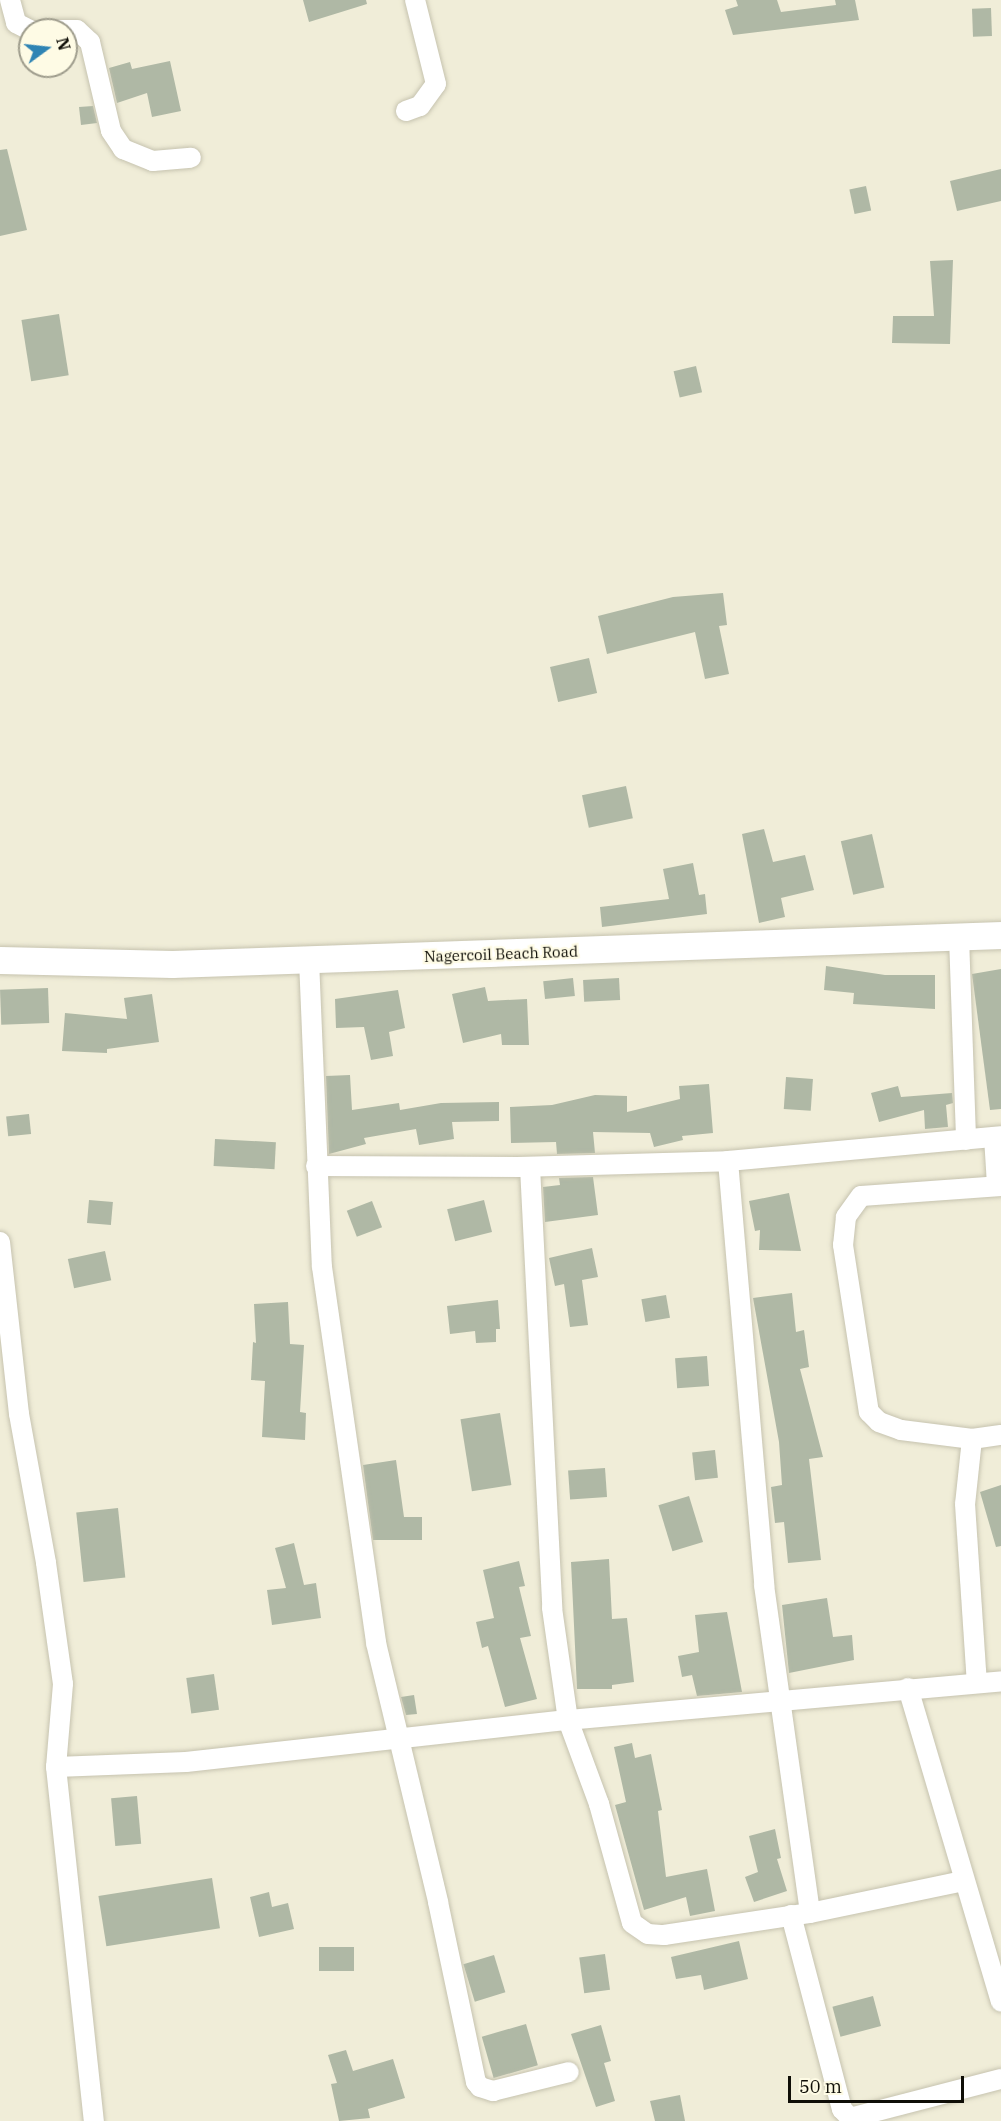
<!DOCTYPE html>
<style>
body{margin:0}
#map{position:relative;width:1001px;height:2121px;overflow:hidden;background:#f0edd8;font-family:"IBM Plex Serif",serif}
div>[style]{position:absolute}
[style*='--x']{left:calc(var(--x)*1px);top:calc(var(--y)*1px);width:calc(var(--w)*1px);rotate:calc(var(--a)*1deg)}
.building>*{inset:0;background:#afb8a5;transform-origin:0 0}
.roads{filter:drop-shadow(0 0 2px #c6c3af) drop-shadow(0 0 2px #c6c3af)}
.street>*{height:20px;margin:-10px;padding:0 10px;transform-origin:10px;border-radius:10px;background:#fff}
.secondary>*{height:27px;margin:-13.5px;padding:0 13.5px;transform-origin:13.5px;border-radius:13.5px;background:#fff}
span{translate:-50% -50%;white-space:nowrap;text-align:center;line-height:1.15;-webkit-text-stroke:4.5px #fefbe5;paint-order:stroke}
.street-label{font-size:15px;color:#0f0e07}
.north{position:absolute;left:18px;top:18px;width:60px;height:60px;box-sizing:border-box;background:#fefbe5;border:2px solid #9e9c8c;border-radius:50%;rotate:75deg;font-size:16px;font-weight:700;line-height:24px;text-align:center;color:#0f0e07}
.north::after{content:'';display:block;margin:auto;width:21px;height:27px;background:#2f84b4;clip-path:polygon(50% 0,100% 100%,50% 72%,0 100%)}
.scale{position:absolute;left:788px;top:2076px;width:176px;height:27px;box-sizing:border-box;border:3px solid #0f0e07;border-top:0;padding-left:8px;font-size:18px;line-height:21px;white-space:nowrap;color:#0f0e07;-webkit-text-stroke:4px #fefbe5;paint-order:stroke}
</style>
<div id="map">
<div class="building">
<div style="clip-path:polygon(303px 0,366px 0,367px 4px,309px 22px)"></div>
<div style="clip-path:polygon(736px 0,777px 0,781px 12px,836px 5px,835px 0,855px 0,859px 20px,733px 35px,725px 10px,738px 6px)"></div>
<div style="left:991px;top:8px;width:28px;height:19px;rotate:88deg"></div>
<div style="clip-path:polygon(170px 61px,181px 111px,152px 117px,147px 93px,117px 103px,109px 68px,130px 62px,132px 69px)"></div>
<div style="clip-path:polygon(93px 106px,97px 123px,81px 125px,79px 107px)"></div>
<div style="clip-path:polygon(7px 149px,27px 230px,0 236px,0 150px)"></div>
<div style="clip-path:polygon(1001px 169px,1001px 201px,957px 211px,950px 181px)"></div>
<div style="left:866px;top:186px;width:25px;height:17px;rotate:78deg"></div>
<div style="clip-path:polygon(953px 260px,950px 344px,892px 343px,893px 316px,934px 316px,930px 261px)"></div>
<div style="left:59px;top:314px;width:62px;height:38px;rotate:81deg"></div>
<div style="left:696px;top:366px;width:27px;height:23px;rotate:77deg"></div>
<div style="clip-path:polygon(723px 593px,727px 625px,719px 626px,729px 674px,705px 679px,695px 632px,607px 654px,598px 616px,673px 597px)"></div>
<div style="left:589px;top:658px;width:36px;height:40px;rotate:77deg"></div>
<div style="left:626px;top:786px;width:33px;height:45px;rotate:78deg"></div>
<div style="clip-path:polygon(764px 829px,773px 862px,805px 855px,814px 890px,781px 898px,785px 917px,759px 923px,742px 834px)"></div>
<div style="left:872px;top:834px;width:55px;height:32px;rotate:77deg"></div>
<div style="clip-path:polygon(693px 863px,699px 895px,705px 894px,707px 914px,602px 927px,600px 907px,669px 899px,663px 869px)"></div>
<div style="clip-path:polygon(826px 966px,885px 975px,935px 975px,935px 1009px,853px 1004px,854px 993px,824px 990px)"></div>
<div style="clip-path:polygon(1001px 969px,1001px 1109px,990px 1110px,972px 974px)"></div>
<div style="left:573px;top:978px;width:18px;height:30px;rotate:84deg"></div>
<div style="left:619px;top:978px;width:22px;height:36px;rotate:87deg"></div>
<div style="clip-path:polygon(485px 987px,488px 1001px,527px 999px,529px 1045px,502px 1045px,501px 1034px,463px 1043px,452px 994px)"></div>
<div style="left:48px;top:988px;width:35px;height:48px;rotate:88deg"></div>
<div style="clip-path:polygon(398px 990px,405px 1028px,389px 1032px,393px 1056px,371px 1060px,364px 1027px,336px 1028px,335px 999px)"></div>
<div style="clip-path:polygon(152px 994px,159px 1042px,107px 1049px,107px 1053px,62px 1051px,65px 1013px,127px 1019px,124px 998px)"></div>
<div style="clip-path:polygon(350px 1075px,352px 1110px,399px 1103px,400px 1110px,441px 1103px,499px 1102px,499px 1121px,452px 1122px,454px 1139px,419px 1145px,416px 1129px,364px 1138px,366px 1144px,329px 1154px,326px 1076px)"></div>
<div style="left:786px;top:1077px;width:27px;height:32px;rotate:4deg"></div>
<div style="clip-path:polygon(709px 1084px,713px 1133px,682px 1136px,683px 1140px,654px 1147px,650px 1133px,593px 1132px,595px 1153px,557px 1154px,556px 1142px,511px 1143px,510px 1107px,552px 1105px,595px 1095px,627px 1096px,627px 1112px,680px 1099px,679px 1086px)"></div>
<div style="clip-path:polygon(898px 1086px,901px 1097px,952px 1093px,953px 1103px,946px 1105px,948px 1127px,925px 1129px,924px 1110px,879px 1122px,871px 1093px)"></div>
<div style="left:29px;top:1114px;width:20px;height:23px;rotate:84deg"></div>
<div style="left:215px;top:1139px;width:61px;height:27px;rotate:3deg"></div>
<div style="clip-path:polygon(593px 1177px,598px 1215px,545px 1222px,543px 1187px,560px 1185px,559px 1178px)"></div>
<div style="clip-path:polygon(789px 1193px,801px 1251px,759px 1250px,760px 1230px,755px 1231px,749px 1201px)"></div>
<div style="left:89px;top:1200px;width:24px;height:23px;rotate:5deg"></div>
<div style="left:484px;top:1200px;width:33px;height:38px;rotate:76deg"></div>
<div style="left:372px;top:1201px;width:28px;height:27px;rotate:69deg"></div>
<div style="clip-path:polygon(592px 1248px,598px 1277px,582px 1280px,588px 1325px,570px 1327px,564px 1284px,555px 1286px,549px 1258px)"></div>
<div style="left:105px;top:1251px;width:30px;height:38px;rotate:78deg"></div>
<div style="clip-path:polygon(792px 1293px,796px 1332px,804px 1330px,809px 1367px,800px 1369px,823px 1457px,809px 1459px,821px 1560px,788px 1563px,784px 1522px,775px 1523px,771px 1487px,782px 1485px,779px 1442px,753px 1298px)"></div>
<div style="left:666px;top:1295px;width:23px;height:25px;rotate:80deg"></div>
<div style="clip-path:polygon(498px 1300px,500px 1329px,496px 1329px,496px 1342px,476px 1343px,475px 1331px,450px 1334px,447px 1306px)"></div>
<div style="clip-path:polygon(288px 1302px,290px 1344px,304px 1345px,300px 1412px,306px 1413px,305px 1440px,262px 1437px,265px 1381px,251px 1380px,253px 1342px,256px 1343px,254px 1304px)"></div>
<div style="left:707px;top:1356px;width:30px;height:32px;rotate:86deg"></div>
<div style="left:500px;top:1413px;width:73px;height:40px;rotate:81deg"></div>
<div style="left:715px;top:1450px;width:28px;height:23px;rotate:84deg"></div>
<div style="clip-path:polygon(396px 1460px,404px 1517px,422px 1517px,422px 1540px,373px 1540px,363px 1465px)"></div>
<div style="left:605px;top:1468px;width:29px;height:37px;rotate:86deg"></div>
<div style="clip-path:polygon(1001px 1485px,1001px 1546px,996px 1547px,980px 1492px)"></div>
<div style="left:689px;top:1496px;width:48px;height:32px;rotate:73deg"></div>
<div style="left:118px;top:1508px;width:70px;height:42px;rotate:84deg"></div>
<div style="clip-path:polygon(294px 1543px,304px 1585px,316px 1583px,321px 1618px,272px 1625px,267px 1590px,286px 1588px,275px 1548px)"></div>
<div style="clip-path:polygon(609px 1559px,612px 1619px,627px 1618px,634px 1682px,612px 1685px,612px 1689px,577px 1689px,571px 1562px)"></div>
<div style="clip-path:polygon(519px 1561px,525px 1586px,519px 1587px,531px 1636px,520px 1638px,537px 1699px,505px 1707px,488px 1646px,482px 1648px,476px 1622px,494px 1618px,483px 1570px)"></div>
<div style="clip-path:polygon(827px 1598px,833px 1637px,852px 1635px,854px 1660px,789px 1673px,782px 1605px)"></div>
<div style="clip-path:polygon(727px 1612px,742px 1692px,697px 1696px,692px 1675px,682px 1677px,678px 1656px,699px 1652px,695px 1615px)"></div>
<div style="left:214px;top:1674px;width:36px;height:28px;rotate:82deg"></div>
<div style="clip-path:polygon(414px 1695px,417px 1714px,406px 1715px,401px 1697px)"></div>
<div style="clip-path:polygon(632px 1743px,635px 1758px,651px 1754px,662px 1810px,658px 1811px,666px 1877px,707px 1869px,715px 1911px,690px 1916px,686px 1897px,644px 1910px,615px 1805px,626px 1802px,614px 1747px)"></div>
<div style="left:137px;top:1796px;width:48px;height:26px;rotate:85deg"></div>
<div style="clip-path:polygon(775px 1829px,781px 1858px,777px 1859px,787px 1891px,754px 1902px,745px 1877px,758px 1872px,749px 1836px)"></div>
<div style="left:212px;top:1878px;width:51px;height:115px;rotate:81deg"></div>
<div style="clip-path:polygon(269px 1892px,272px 1907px,288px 1903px,294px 1929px,259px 1937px,250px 1897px)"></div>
<div style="clip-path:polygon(739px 1941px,748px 1979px,704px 1990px,701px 1975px,676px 1979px,671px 1957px)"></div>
<div style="left:319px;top:1947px;width:35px;height:24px"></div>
<div style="left:605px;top:1954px;width:36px;height:26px;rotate:82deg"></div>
<div style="left:494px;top:1955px;width:39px;height:32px;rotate:73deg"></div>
<div style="left:873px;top:1996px;width:31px;height:42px;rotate:75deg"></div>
<div style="left:526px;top:2024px;width:43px;height:46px;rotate:74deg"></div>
<div style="clip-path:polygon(601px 2025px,611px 2061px,604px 2063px,615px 2101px,596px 2107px,571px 2034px)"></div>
<div style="clip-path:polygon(346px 2050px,353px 2071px,393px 2059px,405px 2098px,368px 2109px,370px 2118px,339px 2121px,331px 2084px,337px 2083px,328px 2055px)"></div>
<div style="clip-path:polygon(680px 2095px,685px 2121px,655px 2121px,650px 2101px)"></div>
</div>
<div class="roads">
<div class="street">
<div style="--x:10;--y:0;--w:24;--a:75"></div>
<div style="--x:16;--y:23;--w:16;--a:27"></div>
<div style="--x:44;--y:30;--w:33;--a:0"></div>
<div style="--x:77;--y:30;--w:18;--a:43"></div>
<div style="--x:90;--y:42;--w:91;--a:76.7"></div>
<div style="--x:111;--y:131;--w:22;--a:56"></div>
<div style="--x:123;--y:149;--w:32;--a:22"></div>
<div style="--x:153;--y:161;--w:38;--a:-5"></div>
<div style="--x:406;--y:111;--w:15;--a:-20"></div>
<div style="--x:420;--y:106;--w:27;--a:-54"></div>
<div style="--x:436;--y:84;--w:87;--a:-104"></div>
<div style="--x:959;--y:937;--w:203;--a:88"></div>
<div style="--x:309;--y:960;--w:307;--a:87.6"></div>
<div style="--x:322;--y:1267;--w:380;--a:81.8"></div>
<div style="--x:376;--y:1643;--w:266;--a:76.5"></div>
<div style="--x:438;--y:1902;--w:184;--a:78.1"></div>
<div style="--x:476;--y:2082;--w:6;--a:51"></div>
<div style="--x:480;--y:2087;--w:14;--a:17"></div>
<div style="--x:493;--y:2091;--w:78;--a:-14"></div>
<div style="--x:994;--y:1137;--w:48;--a:86.4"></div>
<div style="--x:728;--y:1161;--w:274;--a:-5.2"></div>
<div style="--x:316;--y:1166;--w:202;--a:0.3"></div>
<div style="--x:518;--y:1167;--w:210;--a:-1.6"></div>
<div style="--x:728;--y:1161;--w:426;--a:85.1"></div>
<div style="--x:764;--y:1585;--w:331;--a:82"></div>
<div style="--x:530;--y:1167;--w:442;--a:87.1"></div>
<div style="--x:552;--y:1608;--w:113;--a:81.9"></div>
<div style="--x:568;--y:1720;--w:90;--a:69.7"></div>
<div style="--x:599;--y:1804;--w:123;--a:74.5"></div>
<div style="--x:632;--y:1923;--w:19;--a:35"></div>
<div style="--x:648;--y:1934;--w:16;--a:4"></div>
<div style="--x:664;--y:1935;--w:148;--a:-8.6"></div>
<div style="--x:810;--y:1913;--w:156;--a:-11.8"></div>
<div style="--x:1001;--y:1186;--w:140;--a:175.9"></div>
<div style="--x:861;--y:1196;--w:26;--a:126"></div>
<div style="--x:846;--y:1217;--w:28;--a:96"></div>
<div style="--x:843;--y:1245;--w:169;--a:81.2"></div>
<div style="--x:869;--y:1412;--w:14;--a:45"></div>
<div style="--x:879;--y:1422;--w:23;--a:20"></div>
<div style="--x:901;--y:1430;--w:72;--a:7.2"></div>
<div style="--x:972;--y:1439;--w:29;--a:-8"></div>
<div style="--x:0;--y:1242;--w:173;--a:83.7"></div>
<div style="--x:19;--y:1414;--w:151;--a:79.7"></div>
<div style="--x:46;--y:1563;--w:122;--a:82"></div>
<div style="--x:63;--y:1684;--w:83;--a:94.8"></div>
<div style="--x:56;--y:1767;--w:356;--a:83.9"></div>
<div style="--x:972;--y:1439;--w:65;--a:96.1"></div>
<div style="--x:965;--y:1504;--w:179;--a:86.2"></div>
<div style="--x:908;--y:1688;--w:327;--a:73.5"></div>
<div style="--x:56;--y:1767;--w:130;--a:-2.2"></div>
<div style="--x:186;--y:1762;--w:384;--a:-6.3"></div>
<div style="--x:568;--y:1720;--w:435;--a:-5.1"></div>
<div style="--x:791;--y:1915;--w:201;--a:75.3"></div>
<div style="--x:842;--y:2109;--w:12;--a:48"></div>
<div style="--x:850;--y:2118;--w:156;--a:-14.5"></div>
</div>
<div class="secondary">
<div style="--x:0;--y:960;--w:172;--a:1.3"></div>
<div style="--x:172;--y:964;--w:830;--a:-2"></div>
</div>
</div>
<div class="street-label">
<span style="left:501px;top:954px;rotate:-2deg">Nagercoil Beach Road</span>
</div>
<div class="north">N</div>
<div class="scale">50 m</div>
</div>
